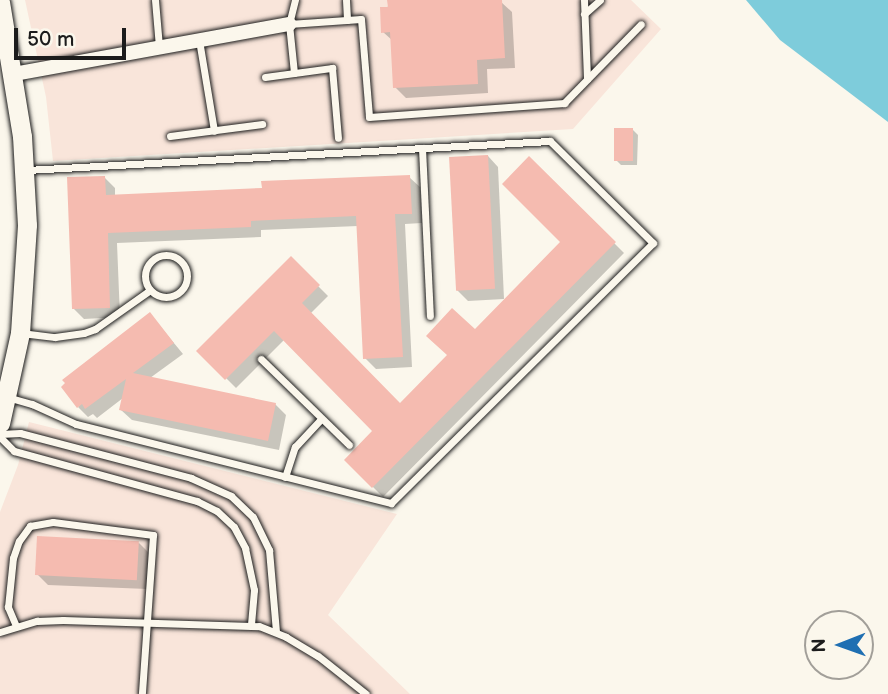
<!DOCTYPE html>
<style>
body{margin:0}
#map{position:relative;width:888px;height:694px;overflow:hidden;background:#fbf7ec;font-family:"Balsamiq Sans",sans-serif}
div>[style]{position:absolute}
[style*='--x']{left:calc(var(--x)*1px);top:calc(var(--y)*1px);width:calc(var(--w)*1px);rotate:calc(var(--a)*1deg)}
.built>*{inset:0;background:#f9e5da}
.water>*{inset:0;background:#7eccdb}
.shadow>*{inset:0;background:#0003}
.building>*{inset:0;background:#f5bbb0;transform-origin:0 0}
.roads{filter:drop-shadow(0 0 2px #1c1c1c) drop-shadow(0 0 2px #1c1c1c)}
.lane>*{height:7px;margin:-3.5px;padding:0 3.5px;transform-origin:3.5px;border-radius:3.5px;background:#fbf7ec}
.lane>.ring{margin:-3.5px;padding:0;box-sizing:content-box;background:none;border:7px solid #fbf7ec;border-radius:50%}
.street>*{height:14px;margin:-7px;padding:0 7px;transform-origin:7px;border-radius:7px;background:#fbf7ec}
.secondary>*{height:19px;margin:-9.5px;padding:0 9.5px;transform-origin:9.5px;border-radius:9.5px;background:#fbf7ec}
span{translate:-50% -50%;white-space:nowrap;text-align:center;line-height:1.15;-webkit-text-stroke:5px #fbf7ec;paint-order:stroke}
.north{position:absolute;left:804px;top:610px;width:70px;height:70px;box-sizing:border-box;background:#fbf7ec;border:2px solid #a29f99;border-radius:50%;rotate:269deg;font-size:19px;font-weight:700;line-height:28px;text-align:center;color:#1c1c1c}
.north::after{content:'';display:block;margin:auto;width:24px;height:32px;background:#1f6fb2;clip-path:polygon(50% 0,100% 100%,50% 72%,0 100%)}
.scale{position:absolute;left:14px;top:28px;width:112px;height:32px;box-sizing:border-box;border:4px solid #1c1c1c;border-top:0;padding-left:9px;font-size:21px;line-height:24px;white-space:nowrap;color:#1c1c1c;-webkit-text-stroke:5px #fbf7ec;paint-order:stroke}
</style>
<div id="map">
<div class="built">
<div style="clip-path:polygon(25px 0,631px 0,661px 29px,573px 129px,53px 161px,46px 97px)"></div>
<div style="clip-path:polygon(29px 422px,397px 514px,328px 615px,410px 694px,0 694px,0 512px,18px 465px)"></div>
</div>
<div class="water">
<div style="clip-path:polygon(746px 0,888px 0,888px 122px,780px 40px)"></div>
</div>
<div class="shadow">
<div style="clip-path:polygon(389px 0,501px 2px,512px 12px,515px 68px,487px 69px,488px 93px,406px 98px,395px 87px,393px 41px,383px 32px)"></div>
<div style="clip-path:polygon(633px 130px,638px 135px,637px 165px,621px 165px,616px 160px)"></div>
<div style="clip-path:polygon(488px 156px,498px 167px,504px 299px,468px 301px,457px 290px)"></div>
<div style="clip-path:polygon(529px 158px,624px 253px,383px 497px,346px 460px,375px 431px,285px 339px,236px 388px,199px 351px,291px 259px,328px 296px,310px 314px,400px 405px,563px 242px)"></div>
<div style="clip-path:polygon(409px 177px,420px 187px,422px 223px,405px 224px,412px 367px,376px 369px,365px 358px,358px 226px,261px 230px,261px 237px,117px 243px,120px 317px,84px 319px,73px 308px,105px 178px,115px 188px,115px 196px,263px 190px)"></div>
<div style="clip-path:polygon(150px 314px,183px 354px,150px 378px,275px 404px,286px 415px,279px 450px,132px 420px,121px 410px,123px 398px,97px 418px,93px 414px,88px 417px,78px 407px)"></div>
<div style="clip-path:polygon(139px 543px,149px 553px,147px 589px,48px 585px,37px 574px)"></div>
</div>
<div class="building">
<div style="clip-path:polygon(387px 0,502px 0,505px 58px,477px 60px,478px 84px,393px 88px,390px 32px,381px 33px,380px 7px,388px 7px)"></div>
<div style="left:614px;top:128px;width:19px;height:33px"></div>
<div style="left:488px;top:155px;width:134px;height:39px;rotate:87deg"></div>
<div style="clip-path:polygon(529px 156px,616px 242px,372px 488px,344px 460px,372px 431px,274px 331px,225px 380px,196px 351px,291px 256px,320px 285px,302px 303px,400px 403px,447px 355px,426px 336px,452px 308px,475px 329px,560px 242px,502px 184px)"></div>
<div style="clip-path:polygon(410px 175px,412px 214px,395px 214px,403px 357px,363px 359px,356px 216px,251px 221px,251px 227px,108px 233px,110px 308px,72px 309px,67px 177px,105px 176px,106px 195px,262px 188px,261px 181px)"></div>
<div style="clip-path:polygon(150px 312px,174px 343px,133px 373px,276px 403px,268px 441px,119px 410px,126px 379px,85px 409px,82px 404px,77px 408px,61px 387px,65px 383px,62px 380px)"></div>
<div style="left:37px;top:536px;width:102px;height:39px;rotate:3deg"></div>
</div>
<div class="roads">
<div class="lane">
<div style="--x:155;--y:0;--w:47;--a:85.1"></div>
<div style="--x:346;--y:0;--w:20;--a:87"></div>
<div style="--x:584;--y:0;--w:79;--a:87.8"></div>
<div style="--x:584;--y:14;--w:21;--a:-41"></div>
<div style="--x:289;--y:24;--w:72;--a:-4"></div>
<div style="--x:361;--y:19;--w:98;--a:85.3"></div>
<div style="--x:369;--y:117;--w:196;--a:-4.1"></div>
<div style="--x:564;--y:103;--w:110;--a:-45.7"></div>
<div style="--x:199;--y:40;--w:92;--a:80.6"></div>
<div style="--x:294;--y:73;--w:49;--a:-95.8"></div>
<div style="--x:289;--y:24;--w:25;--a:-76"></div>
<div style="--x:265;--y:77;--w:68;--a:-7.7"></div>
<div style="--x:332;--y:68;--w:70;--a:85.1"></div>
<div style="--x:170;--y:136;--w:93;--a:-7.4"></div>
<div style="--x:422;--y:148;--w:168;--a:87.3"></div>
<div class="ring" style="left:145px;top:255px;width:35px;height:35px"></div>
<div style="--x:21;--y:333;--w:34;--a:7"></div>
<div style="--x:55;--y:337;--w:29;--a:-8"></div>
<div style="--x:84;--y:333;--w:12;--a:-20"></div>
<div style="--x:95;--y:329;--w:67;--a:-35.3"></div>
<div style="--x:261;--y:359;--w:123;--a:44.3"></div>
<div style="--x:7;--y:397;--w:26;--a:16"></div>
<div style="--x:32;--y:404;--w:48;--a:24.4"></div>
<div style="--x:76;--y:424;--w:325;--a:14.1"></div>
<div style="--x:391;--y:503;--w:369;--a:-44.8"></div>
<div style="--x:653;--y:243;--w:145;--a:-135.3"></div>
<div style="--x:550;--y:141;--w:524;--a:176.83"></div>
<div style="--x:0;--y:434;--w:20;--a:-3"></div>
<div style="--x:20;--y:433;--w:177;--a:14.7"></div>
<div style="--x:191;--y:478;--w:44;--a:24.2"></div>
<div style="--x:231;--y:496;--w:30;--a:44"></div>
<div style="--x:253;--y:517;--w:37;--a:64"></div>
<div style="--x:269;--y:550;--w:82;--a:85.1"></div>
<div style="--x:0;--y:437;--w:20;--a:45"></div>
<div style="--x:14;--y:451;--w:190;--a:15.3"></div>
<div style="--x:197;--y:501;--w:22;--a:27"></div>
<div style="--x:217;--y:511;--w:23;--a:43"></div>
<div style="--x:234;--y:527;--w:24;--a:62"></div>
<div style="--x:245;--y:548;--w:43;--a:77.9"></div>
<div style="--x:254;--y:590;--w:36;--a:95"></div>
<div style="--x:285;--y:477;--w:32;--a:-72"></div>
<div style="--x:295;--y:447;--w:38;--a:-47"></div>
<div style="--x:16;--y:626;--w:21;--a:-113"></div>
<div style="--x:8;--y:607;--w:49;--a:-84.2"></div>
<div style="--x:13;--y:558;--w:18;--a:-71"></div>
<div style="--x:19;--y:541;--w:19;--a:-54"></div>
<div style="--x:30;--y:526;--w:23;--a:-10"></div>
<div style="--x:53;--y:522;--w:101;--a:7.4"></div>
<div style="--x:153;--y:535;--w:159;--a:94"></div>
<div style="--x:0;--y:632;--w:39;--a:-17"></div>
<div style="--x:37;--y:621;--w:26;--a:-2"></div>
<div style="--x:63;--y:620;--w:196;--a:1.8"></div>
<div style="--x:259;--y:626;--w:29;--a:22"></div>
<div style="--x:286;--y:637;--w:37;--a:31"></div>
<div style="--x:318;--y:656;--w:61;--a:38.4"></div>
</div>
<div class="street">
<div style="--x:14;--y:74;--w:280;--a:-10.3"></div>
</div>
<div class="secondary">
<div style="--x:0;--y:2;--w:136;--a:80.7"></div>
<div style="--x:22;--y:136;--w:89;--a:86.8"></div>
<div style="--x:27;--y:225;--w:108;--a:93.7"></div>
<div style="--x:20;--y:333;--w:92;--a:102.5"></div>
</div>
</div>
<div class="north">N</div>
<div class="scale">50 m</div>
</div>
